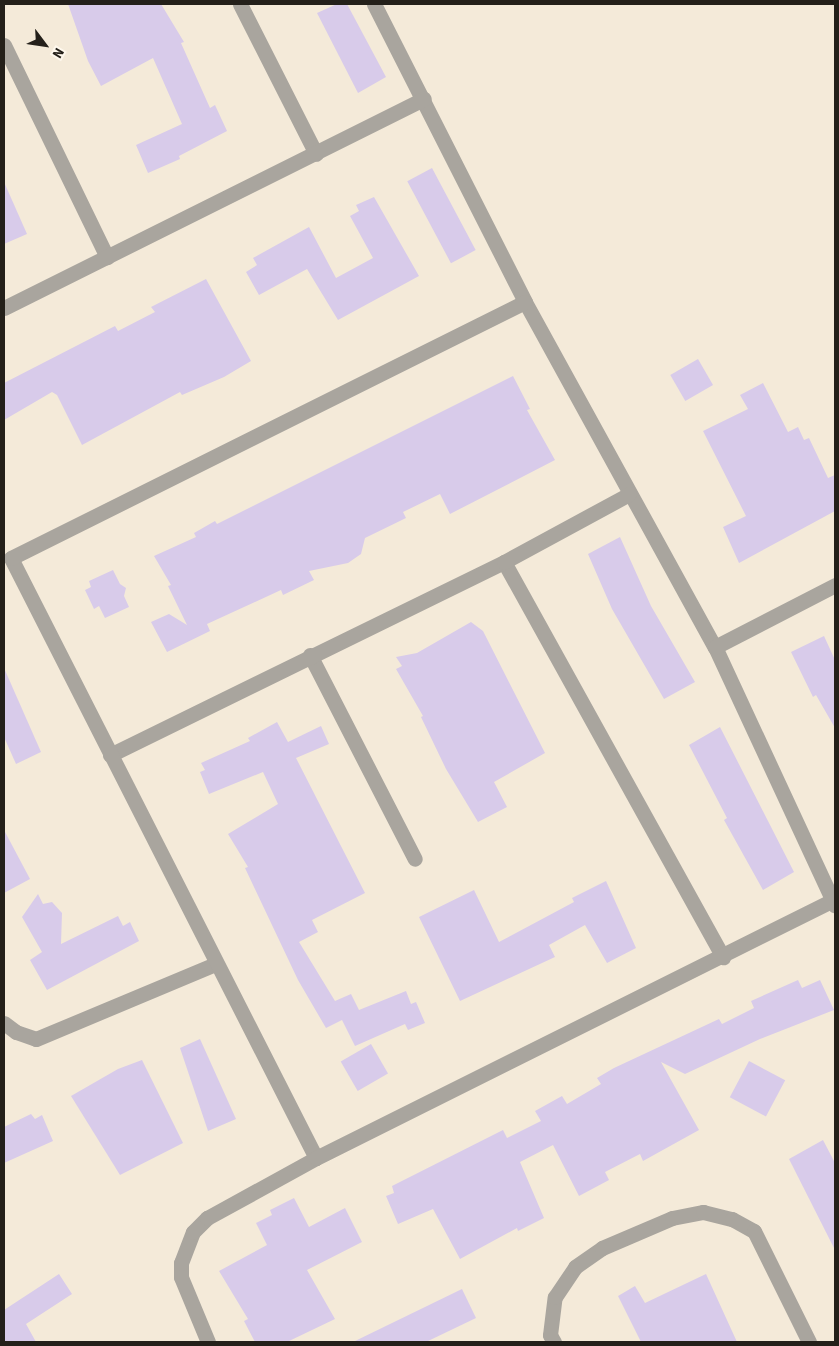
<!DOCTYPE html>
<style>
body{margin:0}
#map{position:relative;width:839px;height:1346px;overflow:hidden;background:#f4ead9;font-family:"Source Sans 3",sans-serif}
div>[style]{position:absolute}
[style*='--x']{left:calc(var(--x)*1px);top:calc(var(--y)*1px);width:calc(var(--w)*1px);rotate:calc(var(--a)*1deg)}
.building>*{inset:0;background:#d8cbea;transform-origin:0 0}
.minor>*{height:15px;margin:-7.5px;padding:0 7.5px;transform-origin:7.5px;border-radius:7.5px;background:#a9a59e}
span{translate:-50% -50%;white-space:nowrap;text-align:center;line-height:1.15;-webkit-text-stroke:4px #fef8ed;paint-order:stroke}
.frame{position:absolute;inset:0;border:5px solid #24201a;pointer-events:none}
.north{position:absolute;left:20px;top:20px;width:50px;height:50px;-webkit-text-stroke:4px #fef8ed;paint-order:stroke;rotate:121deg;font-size:14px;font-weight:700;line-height:20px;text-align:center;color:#24201a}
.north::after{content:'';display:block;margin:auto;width:18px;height:22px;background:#24201a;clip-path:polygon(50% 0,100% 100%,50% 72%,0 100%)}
</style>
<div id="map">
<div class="building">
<div style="clip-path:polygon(68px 4px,161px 4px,184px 42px,181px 43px,210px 108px,215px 105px,227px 131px,179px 156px,180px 159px,148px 173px,136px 145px,182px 124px,153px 58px,101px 86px,88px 61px)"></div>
<div style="clip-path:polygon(337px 4px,347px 4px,386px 77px,358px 93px,317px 13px)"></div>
<div style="left:432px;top:168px;width:93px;height:28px;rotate:62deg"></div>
<div style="clip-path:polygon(4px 182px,27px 234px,4px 244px)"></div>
<div style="clip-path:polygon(374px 197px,419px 276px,338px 320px,307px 269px,259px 295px,246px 272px,257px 265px,253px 258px,309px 227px,336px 278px,373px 258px,350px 216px,359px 211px,356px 205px)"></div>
<div style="clip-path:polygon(206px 279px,251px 361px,224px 377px,182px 395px,180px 392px,82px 445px,57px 395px,52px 392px,4px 420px,4px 383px,115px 326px,118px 331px,155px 312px,151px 307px)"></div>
<div style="left:698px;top:359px;width:30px;height:32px;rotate:60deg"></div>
<div style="clip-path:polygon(513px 376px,530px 409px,527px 410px,555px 460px,450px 514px,440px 494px,403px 512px,406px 518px,365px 538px,361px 554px,348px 563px,309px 571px,314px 580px,283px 595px,281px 590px,207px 624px,210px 631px,167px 652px,151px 622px,169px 614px,187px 625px,168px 586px,171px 585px,154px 556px,196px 537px,194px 533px,215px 521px,217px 524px)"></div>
<div style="clip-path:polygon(763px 383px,788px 432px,798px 427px,804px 440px,809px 438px,828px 478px,835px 475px,835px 511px,739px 563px,723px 527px,746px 516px,703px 431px,748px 409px,740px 395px)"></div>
<div style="clip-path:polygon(620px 537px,651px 606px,695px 682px,664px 699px,612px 609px,588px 554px)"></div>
<div style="clip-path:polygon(113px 570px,120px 584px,126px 588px,124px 596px,129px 607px,105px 618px,99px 606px,94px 609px,85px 590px,91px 587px,89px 581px)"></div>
<div style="clip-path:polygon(471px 622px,483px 631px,545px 753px,494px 782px,507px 807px,478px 822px,446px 769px,421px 717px,423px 716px,396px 669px,402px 666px,396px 657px,417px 653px)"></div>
<div style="clip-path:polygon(824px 636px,835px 660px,835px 728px,816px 695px,813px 697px,791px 652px)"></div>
<div style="clip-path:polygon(4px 668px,41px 752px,16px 764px,4px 737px)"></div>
<div style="clip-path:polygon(277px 722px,288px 742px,321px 726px,329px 744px,296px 758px,365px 893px,312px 920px,318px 932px,299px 942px,335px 1001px,351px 994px,359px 1010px,406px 991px,411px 1004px,416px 1002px,425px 1023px,408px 1030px,405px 1024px,355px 1046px,342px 1020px,326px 1028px,298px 980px,245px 868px,248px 867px,228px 834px,278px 804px,263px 772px,209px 794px,200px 772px,205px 770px,201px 763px,250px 741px,248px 738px)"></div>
<div style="clip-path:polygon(720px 727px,794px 872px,763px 890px,724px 820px,727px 818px,689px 745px)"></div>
<div style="clip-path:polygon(4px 830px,30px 879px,4px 893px)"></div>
<div style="clip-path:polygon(606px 881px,636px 948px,607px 963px,585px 925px,549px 945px,555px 957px,460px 1001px,419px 917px,474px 890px,499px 942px,574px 902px,572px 898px)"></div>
<div style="clip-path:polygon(38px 894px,43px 904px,52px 902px,62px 913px,61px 944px,118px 916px,123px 926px,130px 922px,139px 941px,47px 990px,30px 960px,42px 952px,22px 917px)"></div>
<div style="clip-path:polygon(798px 980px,802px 988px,820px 980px,834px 1010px,760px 1039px,685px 1074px,661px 1062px,699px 1130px,643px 1161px,640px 1154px,605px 1172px,609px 1180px,579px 1196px,553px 1145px,520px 1162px,544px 1218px,518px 1231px,517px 1228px,460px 1259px,433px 1209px,398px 1224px,386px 1196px,394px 1193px,392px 1186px,503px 1130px,507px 1138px,541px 1121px,535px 1111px,562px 1096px,567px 1104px,601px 1084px,597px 1078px,614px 1068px,719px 1019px,722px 1024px,754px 1008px,751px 1001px)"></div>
<div style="clip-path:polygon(200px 1039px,236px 1119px,208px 1131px,180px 1048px)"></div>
<div style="left:371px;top:1044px;width:34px;height:35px;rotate:60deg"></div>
<div style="clip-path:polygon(142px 1060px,183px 1143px,120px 1175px,71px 1096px,118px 1069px)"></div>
<div style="left:749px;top:1061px;width:41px;height:41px;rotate:28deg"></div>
<div style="clip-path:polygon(31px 1114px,35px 1119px,42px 1115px,53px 1141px,4px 1163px,4px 1127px)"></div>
<div style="clip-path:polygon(823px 1140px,835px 1163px,835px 1250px,789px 1159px)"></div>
<div style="clip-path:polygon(294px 1198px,309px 1227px,345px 1208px,362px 1242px,307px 1270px,335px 1319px,287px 1342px,255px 1342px,244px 1321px,248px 1319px,219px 1271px,267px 1245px,256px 1223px,272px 1215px,270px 1210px)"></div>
<div style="clip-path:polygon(59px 1274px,72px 1294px,26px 1324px,36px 1342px,4px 1342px,4px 1310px)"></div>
<div style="clip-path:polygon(706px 1274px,737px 1342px,641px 1342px,618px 1296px,635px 1286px,645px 1303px)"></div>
<div style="clip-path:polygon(462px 1289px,476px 1318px,426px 1342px,353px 1342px)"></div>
</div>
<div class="minor">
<div style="--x:240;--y:4;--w:168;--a:63.1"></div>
<div style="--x:374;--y:4;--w:334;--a:63.1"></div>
<div style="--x:525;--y:302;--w:394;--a:61.2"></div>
<div style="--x:715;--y:647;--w:285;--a:65.1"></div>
<div style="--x:4;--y:45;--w:236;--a:64.1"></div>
<div style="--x:4;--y:308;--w:469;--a:-26.5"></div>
<div style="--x:504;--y:562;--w:452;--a:61"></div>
<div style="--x:715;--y:647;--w:135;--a:-27.3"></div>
<div style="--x:310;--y:655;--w:229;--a:62.8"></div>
<div style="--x:110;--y:755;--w:439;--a:-26.1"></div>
<div style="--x:504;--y:562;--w:142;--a:-28.5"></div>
<div style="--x:4;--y:1023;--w:15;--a:37"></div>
<div style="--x:16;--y:1032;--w:21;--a:19"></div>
<div style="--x:36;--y:1039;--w:194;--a:-22.7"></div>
<div style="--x:316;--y:1158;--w:673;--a:-116.95"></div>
<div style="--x:11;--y:558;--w:574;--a:-26.48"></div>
<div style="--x:208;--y:1342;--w:70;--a:-112.6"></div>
<div style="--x:181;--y:1277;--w:14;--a:-90"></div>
<div style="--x:181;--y:1263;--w:33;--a:-69"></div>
<div style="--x:193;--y:1232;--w:20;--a:-45"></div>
<div style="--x:207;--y:1218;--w:124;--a:-28.8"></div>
<div style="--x:316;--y:1158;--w:578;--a:-26.52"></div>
<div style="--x:554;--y:1342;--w:8;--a:-120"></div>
<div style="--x:550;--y:1335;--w:38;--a:-83"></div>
<div style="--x:555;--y:1297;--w:36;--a:-56"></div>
<div style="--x:575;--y:1267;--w:33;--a:-35"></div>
<div style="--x:602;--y:1248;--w:76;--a:-23.2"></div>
<div style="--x:672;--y:1218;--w:32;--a:-11"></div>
<div style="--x:703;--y:1212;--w:30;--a:14"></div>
<div style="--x:732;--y:1219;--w:25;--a:29"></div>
<div style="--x:754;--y:1231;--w:124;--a:63.6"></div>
</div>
<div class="frame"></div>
<div class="north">N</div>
</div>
